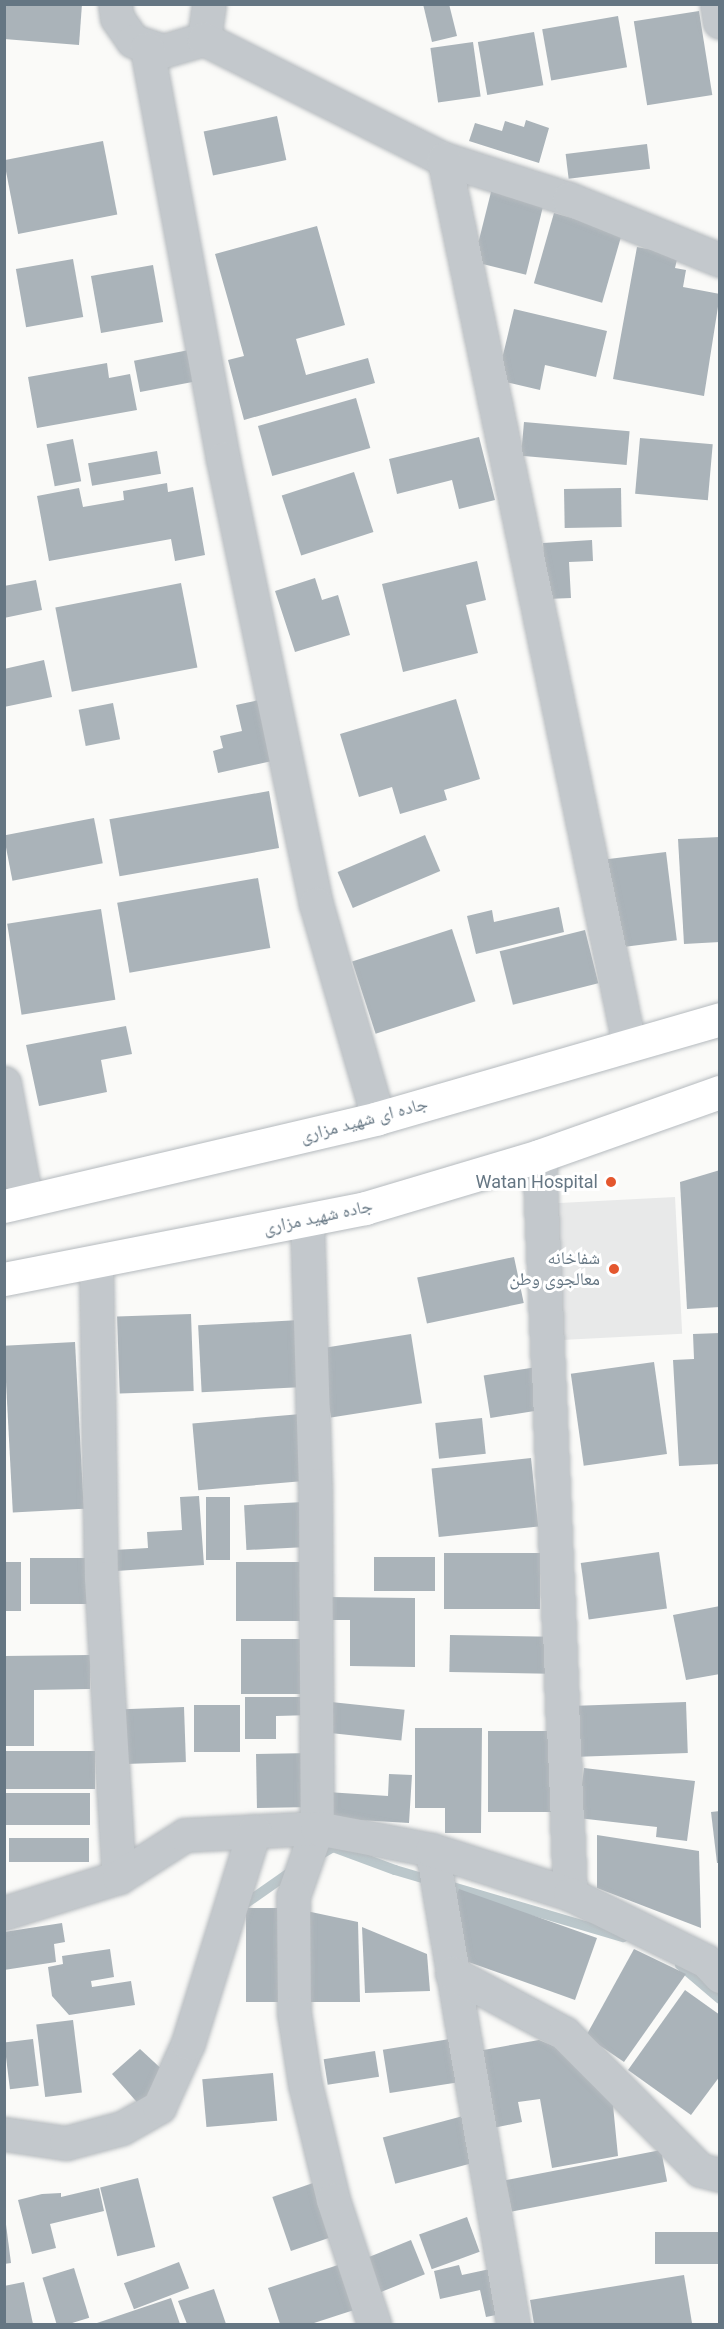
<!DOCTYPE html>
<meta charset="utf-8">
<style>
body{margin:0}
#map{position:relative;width:724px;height:2329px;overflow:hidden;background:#fafaf8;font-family:Roboto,"Noto Naskh Arabic",sans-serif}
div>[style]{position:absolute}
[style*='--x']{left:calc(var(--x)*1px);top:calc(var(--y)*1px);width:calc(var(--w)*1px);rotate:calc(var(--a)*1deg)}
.built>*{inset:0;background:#e8e9e9;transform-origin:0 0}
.stream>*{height:10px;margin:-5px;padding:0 5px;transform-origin:5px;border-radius:5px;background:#bbc7cb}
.building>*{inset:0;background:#aab3b9;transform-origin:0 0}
.roads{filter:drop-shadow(0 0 2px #b5babe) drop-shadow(0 0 2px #b5babe)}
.minor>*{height:33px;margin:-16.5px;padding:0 16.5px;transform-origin:16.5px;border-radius:16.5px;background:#c3c8cc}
.major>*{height:33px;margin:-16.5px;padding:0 16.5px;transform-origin:16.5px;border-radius:16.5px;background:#fff}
.dots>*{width:16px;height:16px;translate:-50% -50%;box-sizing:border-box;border:3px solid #fff;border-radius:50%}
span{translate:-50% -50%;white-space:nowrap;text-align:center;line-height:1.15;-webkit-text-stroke:6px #fff;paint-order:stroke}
.street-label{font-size:18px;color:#657683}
.poi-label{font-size:18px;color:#657683}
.right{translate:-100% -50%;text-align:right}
.frame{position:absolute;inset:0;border:6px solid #657683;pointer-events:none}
</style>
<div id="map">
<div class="built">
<div style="left:675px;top:1197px;width:137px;height:130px;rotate:87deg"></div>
</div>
<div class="stream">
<div style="--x:316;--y:1857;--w:20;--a:-30"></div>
<div style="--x:333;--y:1847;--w:66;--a:20.4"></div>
<div style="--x:395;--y:1870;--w:238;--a:16.4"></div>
<div style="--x:239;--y:1908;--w:68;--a:-34.9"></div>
<div style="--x:680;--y:1965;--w:52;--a:40.4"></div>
</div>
<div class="building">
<div style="clip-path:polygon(4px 4px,82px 4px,79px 45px,4px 39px)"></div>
<div style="clip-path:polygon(423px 4px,449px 4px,457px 36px,432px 42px)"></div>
<div style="left:699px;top:11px;width:85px;height:66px;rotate:81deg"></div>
<div style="left:618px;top:16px;width:52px;height:77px;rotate:80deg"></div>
<div style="left:534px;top:32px;width:54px;height:57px;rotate:80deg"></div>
<div style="left:473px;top:42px;width:55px;height:43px;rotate:82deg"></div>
<div style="left:277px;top:116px;width:45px;height:75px;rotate:78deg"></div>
<div style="clip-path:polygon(526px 120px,549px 128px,539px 163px,469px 141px,475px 123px,502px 131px,505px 121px,524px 127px)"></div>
<div style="left:103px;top:141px;width:75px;height:101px;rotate:79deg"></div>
<div style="left:647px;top:144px;width:25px;height:82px;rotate:83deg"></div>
<div style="left:492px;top:188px;width:54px;height:76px;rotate:14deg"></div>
<div style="left:554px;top:213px;width:71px;height:73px;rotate:16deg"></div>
<div style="clip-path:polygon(317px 226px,345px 325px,296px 339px,306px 375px,368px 358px,375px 383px,244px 420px,228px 360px,244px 356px,215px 254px)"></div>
<div style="clip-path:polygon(637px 247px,678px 255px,675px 268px,686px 270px,683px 287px,720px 294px,704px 396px,613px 379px)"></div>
<div style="left:73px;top:259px;width:59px;height:58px;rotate:80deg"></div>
<div style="left:153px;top:265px;width:58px;height:63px;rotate:80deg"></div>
<div style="clip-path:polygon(514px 309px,607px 331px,596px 377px,545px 365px,540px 390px,497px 380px)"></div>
<div style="left:189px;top:350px;width:32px;height:56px;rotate:79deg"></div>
<div style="clip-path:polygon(107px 363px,109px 378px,130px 374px,137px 410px,37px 428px,28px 377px)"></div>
<div style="left:356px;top:398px;width:52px;height:102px;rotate:74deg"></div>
<div style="left:524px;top:422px;width:106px;height:34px;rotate:5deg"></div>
<div style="clip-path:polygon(479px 437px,495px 500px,459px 509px,452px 480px,397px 494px,389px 459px)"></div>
<div style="left:640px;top:438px;width:73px;height:56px;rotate:5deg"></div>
<div style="left:73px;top:439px;width:43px;height:27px;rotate:79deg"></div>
<div style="left:157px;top:451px;width:23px;height:70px;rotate:80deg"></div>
<div style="left:354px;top:472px;width:63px;height:76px;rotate:72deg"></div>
<div style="clip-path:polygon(167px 483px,168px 492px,193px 487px,205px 555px,175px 561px,171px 539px,49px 561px,37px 496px,79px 488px,83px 507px,124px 500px,123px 491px)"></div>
<div style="left:621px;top:488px;width:39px;height:57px;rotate:89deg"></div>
<div style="clip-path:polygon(592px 540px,593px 561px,569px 562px,571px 598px,547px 599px,543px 543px)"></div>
<div style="clip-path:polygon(477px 561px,486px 600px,466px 605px,478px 653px,403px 672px,382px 584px)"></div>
<div style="clip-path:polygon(315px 578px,322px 600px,338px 595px,350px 635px,295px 652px,275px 591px)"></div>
<div style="clip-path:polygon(36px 580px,42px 610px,4px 618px,4px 586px)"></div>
<div style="left:181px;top:583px;width:86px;height:128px;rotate:79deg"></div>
<div style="clip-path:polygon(44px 660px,52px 697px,4px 707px,4px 669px)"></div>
<div style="clip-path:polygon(456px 699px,480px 779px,444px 790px,447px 800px,400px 814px,392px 787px,359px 797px,340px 734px)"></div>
<div style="clip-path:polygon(259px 700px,272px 761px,218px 773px,213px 751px,223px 748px,220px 736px,242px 731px,236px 705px)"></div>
<div style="left:113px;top:703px;width:37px;height:35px;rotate:79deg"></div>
<div style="left:269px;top:791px;width:58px;height:162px;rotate:80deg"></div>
<div style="left:94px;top:818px;width:46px;height:92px;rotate:79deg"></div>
<div style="left:425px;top:835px;width:39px;height:95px;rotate:67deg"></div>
<div style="clip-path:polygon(720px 837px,720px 942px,684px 944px,678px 839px)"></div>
<div style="left:666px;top:852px;width:89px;height:64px;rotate:83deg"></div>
<div style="left:258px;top:878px;width:71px;height:143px;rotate:80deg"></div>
<div style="clip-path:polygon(559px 907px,564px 932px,476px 954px,467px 916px,492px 910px,494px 922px)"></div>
<div style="left:101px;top:909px;width:92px;height:95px;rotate:81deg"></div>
<div style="left:452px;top:929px;width:76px;height:105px;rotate:72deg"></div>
<div style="left:585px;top:930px;width:55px;height:88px;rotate:76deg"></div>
<div style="clip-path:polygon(126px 1026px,132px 1054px,101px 1060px,107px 1092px,39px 1106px,26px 1045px)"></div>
<div style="clip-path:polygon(720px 1170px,720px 1307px,687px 1309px,680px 1182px)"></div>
<div style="left:514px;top:1257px;width:47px;height:99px;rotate:78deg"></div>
<div style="left:191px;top:1314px;width:77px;height:74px;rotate:88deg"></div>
<div style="left:300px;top:1320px;width:67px;height:102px;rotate:87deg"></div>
<div style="clip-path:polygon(720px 1333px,720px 1464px,679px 1466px,673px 1360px,694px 1359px,693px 1334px)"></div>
<div style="left:411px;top:1334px;width:70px;height:92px;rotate:81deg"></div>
<div style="left:75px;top:1342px;width:167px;height:71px;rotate:87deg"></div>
<div style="left:654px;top:1362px;width:93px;height:84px;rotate:82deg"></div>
<div style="left:537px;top:1367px;width:43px;height:54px;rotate:81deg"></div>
<div style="left:301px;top:1414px;width:67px;height:109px;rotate:85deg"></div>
<div style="left:482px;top:1418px;width:36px;height:47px;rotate:84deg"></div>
<div style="left:531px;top:1458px;width:69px;height:100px;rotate:84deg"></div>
<div style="clip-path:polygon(199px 1496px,204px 1565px,116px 1571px,114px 1550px,148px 1548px,147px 1532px,182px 1530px,180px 1497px)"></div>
<div style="left:206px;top:1497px;width:24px;height:63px"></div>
<div style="left:304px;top:1502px;width:45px;height:60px;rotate:87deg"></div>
<div style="left:659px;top:1552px;width:57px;height:79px;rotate:82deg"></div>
<div style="left:444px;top:1553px;width:96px;height:56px"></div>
<div style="left:374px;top:1557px;width:61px;height:34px"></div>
<div style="left:30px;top:1558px;width:62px;height:46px"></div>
<div style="left:4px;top:1562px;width:17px;height:49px"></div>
<div style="left:302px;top:1562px;width:59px;height:66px;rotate:90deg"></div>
<div style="clip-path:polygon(328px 1597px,415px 1598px,415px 1667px,350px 1666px,350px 1620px,328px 1620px)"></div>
<div style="clip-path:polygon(720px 1606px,720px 1674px,686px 1680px,673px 1615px)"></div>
<div style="left:450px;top:1635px;width:100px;height:37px;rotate:1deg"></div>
<div style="left:241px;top:1639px;width:67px;height:55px"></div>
<div style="clip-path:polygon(90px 1655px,90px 1689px,34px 1690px,34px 1746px,4px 1746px,4px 1656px)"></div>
<div style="clip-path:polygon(245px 1697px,312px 1697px,312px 1715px,276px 1716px,276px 1739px,245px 1739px)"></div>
<div style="left:331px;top:1702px;width:74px;height:31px;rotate:6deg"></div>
<div style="left:686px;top:1702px;width:51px;height:116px;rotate:88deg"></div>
<div style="left:194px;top:1705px;width:46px;height:47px"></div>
<div style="left:184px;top:1707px;width:55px;height:61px;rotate:88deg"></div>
<div style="clip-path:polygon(415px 1728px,482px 1728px,481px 1833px,445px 1833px,445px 1808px,415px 1808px)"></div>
<div style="left:488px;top:1731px;width:71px;height:81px"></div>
<div style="left:6px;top:1751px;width:89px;height:38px"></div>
<div style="left:312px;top:1753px;width:54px;height:56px;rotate:89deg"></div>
<div style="clip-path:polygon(584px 1768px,695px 1781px,687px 1841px,656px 1837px,657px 1827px,578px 1818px)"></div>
<div style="clip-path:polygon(389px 1774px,412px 1775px,409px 1823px,325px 1818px,327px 1792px,388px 1796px)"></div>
<div style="left:90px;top:1793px;width:32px;height:84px;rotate:90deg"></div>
<div style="clip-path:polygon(720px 1811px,720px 1863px,717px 1863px,711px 1812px)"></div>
<div style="clip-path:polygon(597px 1835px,699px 1851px,701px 1928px,597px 1888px)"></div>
<div style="left:89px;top:1838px;width:24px;height:80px;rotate:90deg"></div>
<div style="clip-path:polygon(459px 1889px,597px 1938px,575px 2000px,460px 1959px,449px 1913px)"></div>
<div style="left:246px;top:1908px;width:43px;height:94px"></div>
<div style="clip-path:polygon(297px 1909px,358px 1922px,360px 2002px,297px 2002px)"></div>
<div style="clip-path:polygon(62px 1923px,65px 1942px,54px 1944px,56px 1962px,4px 1970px,4px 1932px)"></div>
<div style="clip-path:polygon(362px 1927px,427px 1954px,430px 1991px,365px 1993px)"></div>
<div style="clip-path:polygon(110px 1949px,114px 1977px,91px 1981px,92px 1987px,131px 1981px,135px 2005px,69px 2015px,52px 1996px,48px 1967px,63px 1964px,62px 1956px)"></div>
<div style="clip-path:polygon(634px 1949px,686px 1974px,624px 2062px,586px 2036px)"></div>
<div style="clip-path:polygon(685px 1990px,720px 2015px,720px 2076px,691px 2115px,628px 2070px)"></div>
<div style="left:73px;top:2020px;width:73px;height:37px;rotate:83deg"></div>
<div style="left:33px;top:2039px;width:47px;height:29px;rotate:83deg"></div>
<div style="left:450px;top:2039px;width:44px;height:68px;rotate:81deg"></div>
<div style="clip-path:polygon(539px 2040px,560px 2049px,612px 2095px,618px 2156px,552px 2168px,540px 2099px,518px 2102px,522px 2122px,493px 2128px,478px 2051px)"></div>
<div style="clip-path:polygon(140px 2049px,167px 2074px,143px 2109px,112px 2074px)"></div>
<div style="left:375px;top:2051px;width:26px;height:52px;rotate:81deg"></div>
<div style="left:273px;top:2073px;width:48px;height:71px;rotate:85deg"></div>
<div style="left:463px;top:2116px;width:48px;height:83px;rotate:75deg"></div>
<div style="left:661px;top:2150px;width:32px;height:158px;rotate:79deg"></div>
<div style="left:138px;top:2178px;width:71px;height:39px;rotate:76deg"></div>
<div style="left:313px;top:2183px;width:57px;height:43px;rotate:71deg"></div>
<div style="clip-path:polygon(99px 2188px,104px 2211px,50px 2224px,56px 2248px,32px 2254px,18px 2200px,42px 2194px,61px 2193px,61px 2197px)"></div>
<div style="clip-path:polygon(4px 2209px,11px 2263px,4px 2264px)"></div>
<div style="left:467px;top:2217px;width:37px;height:51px;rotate:70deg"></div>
<div style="left:720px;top:2232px;width:32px;height:65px;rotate:90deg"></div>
<div style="left:411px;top:2240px;width:37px;height:48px;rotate:68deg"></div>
<div style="left:179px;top:2262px;width:28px;height:59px;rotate:69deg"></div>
<div style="clip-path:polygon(338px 2265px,354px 2310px,311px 2324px,280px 2324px,268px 2288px)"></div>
<div style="clip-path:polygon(459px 2265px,462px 2275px,490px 2269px,501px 2314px,486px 2317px,480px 2290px,440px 2299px,434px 2271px)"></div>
<div style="left:74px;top:2268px;width:52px;height:33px;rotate:73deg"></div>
<div style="clip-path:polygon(684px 2275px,692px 2323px,534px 2324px,530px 2300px)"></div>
<div style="clip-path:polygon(24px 2282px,33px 2324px,4px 2324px,4px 2286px)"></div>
<div style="clip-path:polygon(214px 2289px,226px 2324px,187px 2324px,178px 2301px)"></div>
<div style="clip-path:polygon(171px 2298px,180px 2324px,94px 2324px)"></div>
</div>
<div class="roads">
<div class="minor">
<div style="--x:115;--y:4;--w:14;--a:82"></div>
<div style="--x:117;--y:18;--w:28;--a:55"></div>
<div style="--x:133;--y:41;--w:32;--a:18"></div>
<div style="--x:163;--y:51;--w:43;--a:-16.3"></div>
<div style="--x:204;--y:39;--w:35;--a:-82"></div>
<div style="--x:717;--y:4;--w:18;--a:81"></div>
<div style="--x:204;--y:39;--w:268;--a:26.6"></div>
<div style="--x:444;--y:159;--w:131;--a:17.7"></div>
<div style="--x:569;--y:199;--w:163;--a:22"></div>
<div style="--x:147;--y:49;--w:417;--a:79.5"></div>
<div style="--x:223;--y:459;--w:455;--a:78.2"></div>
<div style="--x:316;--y:904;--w:223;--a:73.8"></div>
<div style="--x:444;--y:159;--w:904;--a:78.19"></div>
<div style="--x:4;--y:1083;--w:120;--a:79.4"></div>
<div style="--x:539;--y:1156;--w:739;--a:87.59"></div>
<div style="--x:307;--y:1220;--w:265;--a:88.3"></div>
<div style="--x:315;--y:1485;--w:343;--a:89.7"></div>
<div style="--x:317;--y:1828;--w:72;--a:109.4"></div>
<div style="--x:293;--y:1896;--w:117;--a:89.5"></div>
<div style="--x:294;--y:2013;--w:72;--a:81.2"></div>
<div style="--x:305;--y:2084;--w:119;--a:76.4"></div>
<div style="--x:333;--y:2200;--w:131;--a:71.7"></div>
<div style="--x:96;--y:1262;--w:316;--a:89.1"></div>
<div style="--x:101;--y:1578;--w:300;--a:86.6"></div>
<div style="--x:432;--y:1850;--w:481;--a:80.3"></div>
<div style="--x:4;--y:1913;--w:121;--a:-17.4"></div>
<div style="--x:119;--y:1877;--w:78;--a:-32.5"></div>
<div style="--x:185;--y:1835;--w:132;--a:-3"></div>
<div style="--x:317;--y:1828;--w:117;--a:10.8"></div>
<div style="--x:432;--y:1850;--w:145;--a:17.7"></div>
<div style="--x:570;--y:1894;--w:152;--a:26.2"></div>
<div style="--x:706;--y:1961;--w:21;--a:47"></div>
<div style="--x:452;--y:1973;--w:127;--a:28.2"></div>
<div style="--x:564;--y:2033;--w:193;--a:45.2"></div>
<div style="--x:700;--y:2170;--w:21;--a:14"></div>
<div style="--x:4;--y:2134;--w:63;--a:8.3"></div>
<div style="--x:66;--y:2143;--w:58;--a:-15"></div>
<div style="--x:122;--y:2128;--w:43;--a:-29.6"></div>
<div style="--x:159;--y:2107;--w:70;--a:-65.6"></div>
<div style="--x:188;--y:2043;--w:222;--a:-72.7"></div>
</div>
<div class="major">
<div style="--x:4;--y:1206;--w:384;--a:-13.2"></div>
<div style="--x:378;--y:1118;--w:356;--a:-16.1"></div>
<div style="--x:4;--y:1279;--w:368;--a:-11.1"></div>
<div style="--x:365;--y:1208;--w:182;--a:-16.6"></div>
<div style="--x:539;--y:1156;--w:192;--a:-19.5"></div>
</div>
</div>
<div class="dots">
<div style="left:611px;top:1182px;background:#e4572e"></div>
<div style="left:614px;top:1269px;background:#e4572e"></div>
</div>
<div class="street-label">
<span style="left:364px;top:1120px;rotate:-15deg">جاده ای شهید مزاری</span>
<span style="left:318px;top:1217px;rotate:-12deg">جاده شهید مزاری</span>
</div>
<div class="poi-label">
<span class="right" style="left:598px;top:1182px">Watan Hospital</span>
<span class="right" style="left:600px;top:1269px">شفاخانه<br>معالجوی وطن</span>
</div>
<div class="frame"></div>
</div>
